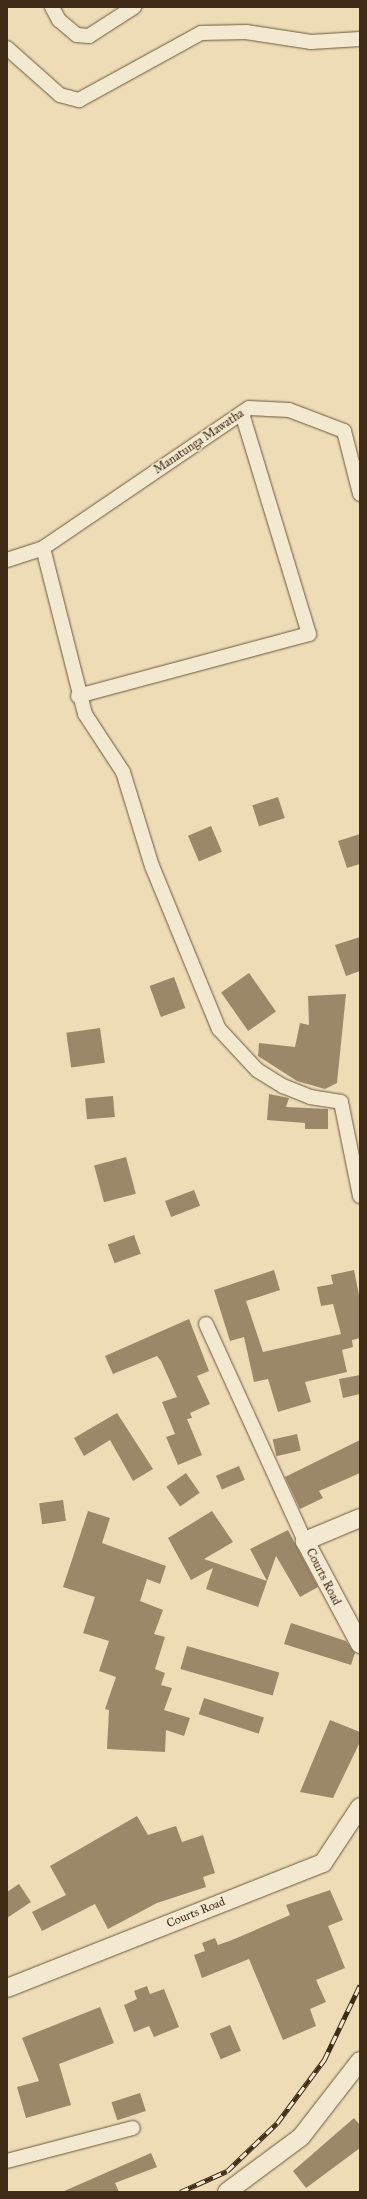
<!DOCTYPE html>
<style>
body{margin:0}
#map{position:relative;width:367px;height:2199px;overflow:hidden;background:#eddcb6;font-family:"IM FELL Great Primer",serif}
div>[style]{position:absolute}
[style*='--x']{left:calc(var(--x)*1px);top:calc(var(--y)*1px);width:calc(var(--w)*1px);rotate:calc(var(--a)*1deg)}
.building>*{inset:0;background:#9a8869;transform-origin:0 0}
.roads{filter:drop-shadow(0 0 1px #6b583e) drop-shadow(0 0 1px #6b583e)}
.minor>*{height:14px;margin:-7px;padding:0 7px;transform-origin:7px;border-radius:7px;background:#f3e8d0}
.tertiary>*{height:18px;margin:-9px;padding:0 9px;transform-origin:9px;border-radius:9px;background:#f3e8d0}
.rail>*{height:4.5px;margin-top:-2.25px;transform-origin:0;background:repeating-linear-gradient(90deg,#f3e8d0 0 9px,#402c16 0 18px);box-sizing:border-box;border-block:1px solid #402c16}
span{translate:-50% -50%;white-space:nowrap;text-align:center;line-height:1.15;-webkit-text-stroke:3px #f3e8d0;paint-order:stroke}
.street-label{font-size:12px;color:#402c16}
.frame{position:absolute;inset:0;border:8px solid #402c16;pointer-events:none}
</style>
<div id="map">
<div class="building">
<div style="left:278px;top:797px;width:22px;height:27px;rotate:72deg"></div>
<div style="left:211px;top:826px;width:28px;height:25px;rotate:67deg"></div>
<div style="clip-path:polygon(360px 834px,360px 864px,347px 868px,338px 841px)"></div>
<div style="clip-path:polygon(360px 937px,360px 971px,346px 976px,335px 945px)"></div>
<div style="left:249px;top:973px;width:47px;height:34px;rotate:55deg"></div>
<div style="left:174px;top:977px;width:33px;height:26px;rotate:70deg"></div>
<div style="clip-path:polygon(346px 994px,337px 1083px,325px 1089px,297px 1081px,258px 1056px,259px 1043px,295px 1047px,300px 1023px,309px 1025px,308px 996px)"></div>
<div style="left:100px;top:1028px;width:35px;height:34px;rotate:82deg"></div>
<div style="clip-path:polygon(269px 1094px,289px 1098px,286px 1107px,328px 1109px,328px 1129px,305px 1129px,305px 1123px,267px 1120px)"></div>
<div style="left:113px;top:1096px;width:21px;height:28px;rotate:85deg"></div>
<div style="left:126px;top:1157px;width:38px;height:33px;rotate:75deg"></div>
<div style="left:194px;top:1190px;width:17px;height:31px;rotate:69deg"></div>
<div style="left:134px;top:1235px;width:20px;height:28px;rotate:70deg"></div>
<div style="clip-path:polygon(274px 1270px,280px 1290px,246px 1301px,263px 1352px,341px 1334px,333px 1304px,321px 1306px,317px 1287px,333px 1284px,331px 1275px,354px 1270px,360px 1300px,360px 1338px,352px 1340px,353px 1347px,342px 1350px,347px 1372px,305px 1382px,311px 1402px,278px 1412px,268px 1379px,254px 1382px,244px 1337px,230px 1341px,214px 1290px)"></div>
<div style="clip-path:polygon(189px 1319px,209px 1371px,197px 1376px,210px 1404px,190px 1413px,192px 1418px,187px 1419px,202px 1455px,178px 1465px,166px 1437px,175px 1434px,162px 1402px,177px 1397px,161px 1361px,157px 1356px,113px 1374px,105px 1356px)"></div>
<div style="clip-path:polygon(360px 1375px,360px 1394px,343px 1398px,339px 1379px)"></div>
<div style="clip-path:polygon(117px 1413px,153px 1469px,133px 1481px,110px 1440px,84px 1456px,74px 1438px)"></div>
<div style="left:297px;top:1434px;width:17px;height:25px;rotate:77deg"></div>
<div style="clip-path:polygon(360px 1440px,360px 1473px,319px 1491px,323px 1498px,300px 1509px,285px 1477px)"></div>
<div style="left:239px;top:1466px;width:15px;height:25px;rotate:67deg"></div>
<div style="left:186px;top:1473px;width:24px;height:24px;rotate:55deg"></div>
<div style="left:63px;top:1500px;width:21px;height:24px;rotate:82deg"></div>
<div style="clip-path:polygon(88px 1511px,110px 1518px,102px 1543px,166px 1566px,160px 1584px,147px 1579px,140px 1601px,163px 1610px,154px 1634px,165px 1637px,155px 1669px,165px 1673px,161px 1685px,172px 1688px,164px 1710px,190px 1718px,184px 1736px,166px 1730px,165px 1752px,107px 1749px,109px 1710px,105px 1709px,116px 1677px,99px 1671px,109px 1641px,83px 1633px,95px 1597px,63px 1587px)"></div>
<div style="clip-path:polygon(212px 1511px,233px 1542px,204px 1559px,267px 1581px,250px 1549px,288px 1530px,318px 1587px,300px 1597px,276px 1556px,258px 1607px,206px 1589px,213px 1568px,191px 1580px,168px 1538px)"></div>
<div style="clip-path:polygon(291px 1623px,346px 1641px,355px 1653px,351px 1665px,284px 1644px)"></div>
<div style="left:187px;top:1646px;width:96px;height:24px;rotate:16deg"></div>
<div style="left:204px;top:1698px;width:63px;height:17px;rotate:18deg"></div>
<div style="clip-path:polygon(330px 1720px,360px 1732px,360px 1742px,333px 1798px,300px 1792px)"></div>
<div style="clip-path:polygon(137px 1816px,148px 1835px,176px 1826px,182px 1842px,203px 1835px,215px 1873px,203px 1877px,206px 1887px,157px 1903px,108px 1929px,95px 1904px,42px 1931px,32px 1912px,66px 1895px,50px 1866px)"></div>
<div style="clip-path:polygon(19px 1884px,31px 1902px,7px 1918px,7px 1892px)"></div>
<div style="clip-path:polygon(330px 1890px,343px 1920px,328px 1926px,345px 1968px,316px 1980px,326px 2002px,310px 2009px,316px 2026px,283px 2040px,249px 1959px,202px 1978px,194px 1955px,205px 1951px,202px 1943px,215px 1938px,218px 1945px,232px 1940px,290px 1915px,286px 1905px)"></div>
<div style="clip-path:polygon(147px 1986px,150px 1994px,164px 1989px,179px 2027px,154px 2037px,149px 2026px,134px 2032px,124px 2005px,137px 1999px,134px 1991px)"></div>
<div style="clip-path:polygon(100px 2007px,114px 2043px,59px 2064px,71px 2105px,26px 2118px,17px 2087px,39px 2081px,22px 2038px)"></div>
<div style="left:230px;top:2025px;width:28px;height:22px;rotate:67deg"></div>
<div style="left:140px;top:2093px;width:19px;height:30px;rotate:72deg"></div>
<div style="clip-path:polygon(354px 2118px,360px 2125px,360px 2148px,306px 2188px,293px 2171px)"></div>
<div style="clip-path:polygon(151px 2153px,157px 2167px,115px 2183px,119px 2192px,62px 2192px)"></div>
</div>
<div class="roads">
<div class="minor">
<div style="--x:52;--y:7;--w:15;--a:62"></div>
<div style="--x:59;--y:20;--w:23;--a:40"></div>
<div style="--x:77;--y:35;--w:12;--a:5"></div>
<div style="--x:89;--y:36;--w:54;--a:-32.8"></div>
<div style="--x:7;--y:48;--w:71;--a:41.6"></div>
<div style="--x:60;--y:95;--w:20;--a:15"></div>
<div style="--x:79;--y:100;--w:139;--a:-28.8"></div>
<div style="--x:201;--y:33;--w:45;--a:-1.3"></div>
<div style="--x:246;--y:32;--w:66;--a:8.7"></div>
<div style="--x:311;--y:42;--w:49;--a:-3.5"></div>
<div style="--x:43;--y:548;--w:171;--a:75.8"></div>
<div style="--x:85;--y:714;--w:69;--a:56.8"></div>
<div style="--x:123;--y:772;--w:98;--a:72.9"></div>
<div style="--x:152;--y:866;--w:176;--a:67.7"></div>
<div style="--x:219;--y:1029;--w:56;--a:47.2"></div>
<div style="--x:257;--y:1070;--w:31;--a:32"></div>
<div style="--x:283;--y:1086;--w:29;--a:22"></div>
<div style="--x:310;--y:1097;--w:31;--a:9"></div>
<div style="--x:341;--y:1102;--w:96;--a:78.6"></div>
<div style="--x:7;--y:560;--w:38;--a:-18"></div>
<div style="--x:43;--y:548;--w:249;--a:-34.2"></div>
<div style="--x:249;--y:408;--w:40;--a:2.9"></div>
<div style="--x:289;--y:410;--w:59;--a:20.9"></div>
<div style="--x:344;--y:431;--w:65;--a:75.7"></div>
<div style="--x:78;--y:696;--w:239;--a:-15"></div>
<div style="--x:309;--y:634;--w:231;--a:-106.9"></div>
<div style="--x:206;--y:1324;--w:239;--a:65.5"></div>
<div style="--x:7;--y:2161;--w:130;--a:-14.7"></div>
</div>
<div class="tertiary">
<div style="--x:360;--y:1518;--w:60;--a:157.3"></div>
<div style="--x:305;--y:1541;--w:117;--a:61.9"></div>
<div style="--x:7;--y:1988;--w:340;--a:-21.6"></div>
<div style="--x:323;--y:1863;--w:67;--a:-56.5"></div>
<div style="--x:227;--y:2192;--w:92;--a:-36.6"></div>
<div style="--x:301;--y:2137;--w:96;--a:-52.2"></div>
</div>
</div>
<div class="rail">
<div style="--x:180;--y:2192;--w:51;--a:-24.1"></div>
<div style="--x:227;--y:2171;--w:69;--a:-43.8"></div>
<div style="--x:277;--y:2123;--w:79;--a:-53.3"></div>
<div style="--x:324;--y:2060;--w:83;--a:-64.4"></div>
</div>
<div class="street-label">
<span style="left:199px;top:442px;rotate:-34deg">Manatunga Mawatha</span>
<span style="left:323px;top:1577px;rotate:63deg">Courts Road</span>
<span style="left:196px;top:1913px;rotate:-22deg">Courts Road</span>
</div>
<div class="frame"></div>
</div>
